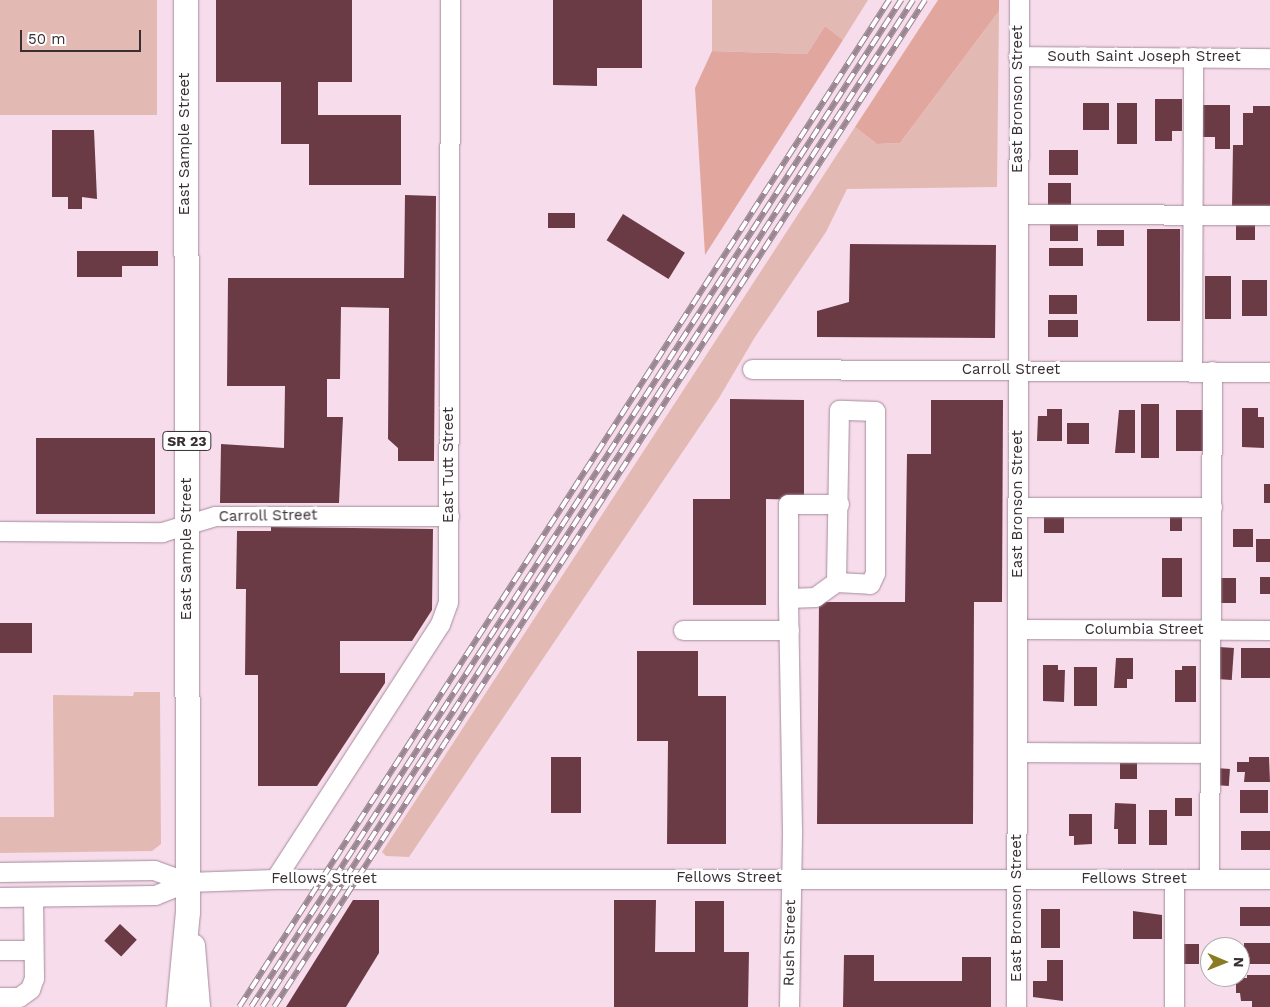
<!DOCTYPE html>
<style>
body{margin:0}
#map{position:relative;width:1270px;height:1007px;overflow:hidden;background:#f7dcec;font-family:"Work Sans",sans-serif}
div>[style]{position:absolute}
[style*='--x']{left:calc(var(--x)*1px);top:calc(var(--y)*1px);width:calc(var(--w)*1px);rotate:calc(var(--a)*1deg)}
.green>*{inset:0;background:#e2bab3;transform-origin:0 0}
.forest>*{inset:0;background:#e1a79e}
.building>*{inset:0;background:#6a3a45;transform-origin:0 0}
.roads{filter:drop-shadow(0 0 1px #a58c9b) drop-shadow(0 0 1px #a58c9b)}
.minor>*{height:19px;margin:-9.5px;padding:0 9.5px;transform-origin:9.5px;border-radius:9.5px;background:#fff}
.major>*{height:24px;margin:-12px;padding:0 12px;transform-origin:12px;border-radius:12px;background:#fff}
.rail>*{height:5.5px;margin-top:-2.75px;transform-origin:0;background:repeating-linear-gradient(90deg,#fff 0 11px,#998691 0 22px);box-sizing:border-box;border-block:1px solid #998691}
span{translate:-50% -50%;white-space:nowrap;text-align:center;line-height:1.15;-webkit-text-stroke:5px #fff;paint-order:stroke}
.shield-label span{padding:1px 4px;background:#fff;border:1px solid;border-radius:4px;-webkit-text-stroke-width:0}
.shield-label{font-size:14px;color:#382e34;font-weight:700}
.street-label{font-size:15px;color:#382e34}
.north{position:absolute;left:1200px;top:937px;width:50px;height:50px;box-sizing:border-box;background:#fff;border:1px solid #afabae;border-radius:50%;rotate:91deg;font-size:14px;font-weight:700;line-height:20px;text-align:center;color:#382e34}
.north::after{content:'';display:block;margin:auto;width:18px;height:22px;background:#897c22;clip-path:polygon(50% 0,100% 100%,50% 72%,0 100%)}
.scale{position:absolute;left:20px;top:30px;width:121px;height:22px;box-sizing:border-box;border:2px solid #382e34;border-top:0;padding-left:6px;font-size:15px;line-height:18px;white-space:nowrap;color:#382e34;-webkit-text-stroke:4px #fff;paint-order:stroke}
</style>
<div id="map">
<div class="green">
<div style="left:0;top:0;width:157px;height:115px"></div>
<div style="clip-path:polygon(712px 0,868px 0,843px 40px,825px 26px,807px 54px,712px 51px)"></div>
<div style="clip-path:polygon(999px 11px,997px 187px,847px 189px,826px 232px,755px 337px,719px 398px,409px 857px,386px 856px,382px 852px,855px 127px,877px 144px,900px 143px)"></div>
<div style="clip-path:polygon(134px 692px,160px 692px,161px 844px,152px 851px,0 853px,0 817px,54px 817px,53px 695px,133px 696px)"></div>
</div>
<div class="forest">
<div style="clip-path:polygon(938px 0,999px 0,999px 11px,900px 143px,877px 144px,855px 127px)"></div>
<div style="clip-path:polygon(825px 26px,843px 40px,705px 255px,695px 88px,712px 51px,807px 54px)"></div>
</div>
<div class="building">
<div style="clip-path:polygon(216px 0,352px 0,352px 82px,318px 82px,318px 115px,401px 115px,401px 185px,309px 185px,309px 144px,281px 144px,281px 82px,216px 82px)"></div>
<div style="clip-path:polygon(553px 0,642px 0,642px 68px,597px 68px,597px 86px,553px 85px)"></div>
<div style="clip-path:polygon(1155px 99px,1182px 99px,1182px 131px,1172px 131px,1172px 141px,1155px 141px)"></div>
<div style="left:1083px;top:103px;width:26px;height:27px"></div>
<div style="left:1117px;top:103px;width:20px;height:41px"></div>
<div style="clip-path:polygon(1201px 105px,1230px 105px,1230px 149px,1215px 149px,1215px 137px,1201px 137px)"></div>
<div style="clip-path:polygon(1253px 106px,1270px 106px,1270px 208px,1232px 207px,1233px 145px,1243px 145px,1243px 113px,1253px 113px)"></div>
<div style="clip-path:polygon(52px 130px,94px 130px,97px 199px,82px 197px,82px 209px,68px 209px,68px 197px,52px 197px)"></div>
<div style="left:1049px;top:150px;width:29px;height:25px"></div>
<div style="left:1048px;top:183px;width:23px;height:23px"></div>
<div style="clip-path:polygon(405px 195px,436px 196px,434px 461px,398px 461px,398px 448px,388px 439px,389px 308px,341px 307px,340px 379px,327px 379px,327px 417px,343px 417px,339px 503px,220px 503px,221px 444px,284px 448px,285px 386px,227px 386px,228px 278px,404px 278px)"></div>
<div style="left:548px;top:213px;width:27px;height:15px"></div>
<div style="left:623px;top:214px;width:73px;height:31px;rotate:32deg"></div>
<div style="left:1078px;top:218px;width:23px;height:28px;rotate:90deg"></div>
<div style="left:1236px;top:220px;width:19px;height:20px"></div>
<div style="left:1147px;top:229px;width:33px;height:92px"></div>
<div style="left:1097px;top:230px;width:27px;height:16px"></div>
<div style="clip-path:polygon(850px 244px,996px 245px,995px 338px,817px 337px,817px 311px,849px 302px)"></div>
<div style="left:1049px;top:248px;width:34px;height:18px"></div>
<div style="clip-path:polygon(77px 251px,158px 251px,158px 266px,122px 266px,122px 277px,77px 277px)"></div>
<div style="left:1205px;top:276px;width:26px;height:43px"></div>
<div style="left:1242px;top:280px;width:25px;height:36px"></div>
<div style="left:1049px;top:295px;width:28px;height:19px"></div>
<div style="left:1048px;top:320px;width:30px;height:17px"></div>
<div style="clip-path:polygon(730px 399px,804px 400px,804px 500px,766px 499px,766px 605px,693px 605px,693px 499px,730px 499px)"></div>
<div style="clip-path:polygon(931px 400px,1003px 400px,1002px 602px,974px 602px,973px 824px,817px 824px,819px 602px,905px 602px,907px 454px,931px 454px)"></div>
<div style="left:1141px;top:404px;width:18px;height:54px"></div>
<div style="clip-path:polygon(1242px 408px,1258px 408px,1258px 417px,1264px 417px,1264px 448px,1242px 447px)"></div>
<div style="clip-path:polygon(1047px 409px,1062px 409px,1062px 441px,1037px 441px,1038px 416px,1047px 416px)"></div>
<div style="clip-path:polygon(1119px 410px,1135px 410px,1135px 453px,1115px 453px)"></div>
<div style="left:1176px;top:410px;width:28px;height:41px"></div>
<div style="left:1067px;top:423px;width:22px;height:21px"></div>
<div style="left:36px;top:438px;width:119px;height:76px"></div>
<div style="left:1264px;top:484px;width:6px;height:19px"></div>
<div style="left:1044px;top:510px;width:20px;height:23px"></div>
<div style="left:1170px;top:516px;width:12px;height:15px"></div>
<div style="clip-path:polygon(271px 527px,433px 529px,432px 610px,412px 641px,340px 641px,340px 673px,385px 673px,385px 683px,317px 786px,258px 786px,258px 675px,245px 675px,246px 589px,236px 589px,237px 531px,271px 531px)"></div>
<div style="left:1233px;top:529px;width:20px;height:18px"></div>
<div style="left:1256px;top:539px;width:14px;height:23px"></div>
<div style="left:1162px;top:558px;width:20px;height:39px"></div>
<div style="left:1260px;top:577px;width:10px;height:17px"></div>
<div style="left:1218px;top:578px;width:18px;height:25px"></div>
<div style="left:0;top:623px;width:32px;height:30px"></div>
<div style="left:1219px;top:647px;width:15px;height:32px;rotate:4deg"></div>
<div style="left:1241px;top:648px;width:29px;height:30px"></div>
<div style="clip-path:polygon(637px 651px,698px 651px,698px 696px,726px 696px,726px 844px,667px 844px,668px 741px,637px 741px)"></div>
<div style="clip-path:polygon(1116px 658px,1133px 658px,1133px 679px,1127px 679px,1127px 688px,1114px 688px)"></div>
<div style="clip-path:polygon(1043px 665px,1058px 665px,1058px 670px,1065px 670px,1064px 702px,1043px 701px)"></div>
<div style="clip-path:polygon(1182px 666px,1196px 666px,1196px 702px,1175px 702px,1175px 670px,1182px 670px)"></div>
<div style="left:1074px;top:667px;width:23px;height:39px"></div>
<div style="left:551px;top:757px;width:30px;height:56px"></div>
<div style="clip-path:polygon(1249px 757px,1269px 757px,1270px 782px,1244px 782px,1245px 772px,1237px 772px,1237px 762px,1249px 762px)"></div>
<div style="left:1120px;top:763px;width:17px;height:16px"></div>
<div style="left:1216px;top:768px;width:14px;height:17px;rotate:4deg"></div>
<div style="left:1240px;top:790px;width:28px;height:23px"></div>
<div style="left:1175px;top:798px;width:17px;height:18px"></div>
<div style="clip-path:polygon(1115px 803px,1136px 804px,1136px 844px,1118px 844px,1118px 829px,1114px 829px)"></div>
<div style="left:1149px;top:810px;width:18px;height:35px"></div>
<div style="clip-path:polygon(1069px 814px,1092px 814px,1092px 844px,1074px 845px,1074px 836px,1069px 836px)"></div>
<div style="left:1241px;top:831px;width:29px;height:19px"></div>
<div style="clip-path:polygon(353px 900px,379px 900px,379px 953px,346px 1007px,286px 1007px)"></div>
<div style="clip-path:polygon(614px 900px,656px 900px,655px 952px,695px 952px,695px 901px,724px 901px,724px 952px,749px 952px,748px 1007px,614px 1007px)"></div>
<div style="left:1240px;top:907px;width:30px;height:19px"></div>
<div style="left:1041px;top:909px;width:19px;height:39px"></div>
<div style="clip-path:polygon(1133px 911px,1162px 915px,1162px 939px,1133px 939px)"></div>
<div style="left:120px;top:924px;width:23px;height:23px;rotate:43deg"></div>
<div style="left:1244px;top:943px;width:26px;height:21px"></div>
<div style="left:1183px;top:944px;width:16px;height:20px"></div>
<div style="clip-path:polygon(844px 955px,874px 955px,874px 981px,962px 981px,962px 957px,991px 957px,991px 1007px,843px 1007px)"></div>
<div style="clip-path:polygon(1047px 960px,1063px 960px,1063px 1001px,1033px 997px,1033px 981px,1047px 981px)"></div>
<div style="clip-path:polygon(1247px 975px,1270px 975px,1270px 1007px,1252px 1007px,1252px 1001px,1241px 1001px,1240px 993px,1236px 993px,1236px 978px,1247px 978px)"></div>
</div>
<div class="roads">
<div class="minor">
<div style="--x:1018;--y:56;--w:252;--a:0.5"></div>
<div style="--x:1018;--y:214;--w:252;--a:0.2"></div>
<div style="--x:752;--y:369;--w:518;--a:0.33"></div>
<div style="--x:1192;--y:371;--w:314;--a:-89.8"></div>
<div style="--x:1018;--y:507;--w:194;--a:0"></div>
<div style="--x:0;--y:531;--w:162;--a:0.4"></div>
<div style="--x:162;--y:532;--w:55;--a:-16.8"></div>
<div style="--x:215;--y:516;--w:234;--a:0"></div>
<div style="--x:788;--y:598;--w:94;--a:-90"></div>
<div style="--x:788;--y:504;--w:51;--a:0"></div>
<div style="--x:1018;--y:629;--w:252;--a:0.2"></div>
<div style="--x:683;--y:630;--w:106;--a:0"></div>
<div style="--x:1017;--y:752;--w:192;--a:0.3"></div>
<div style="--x:0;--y:872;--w:154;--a:-0.7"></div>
<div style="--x:154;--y:870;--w:35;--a:20"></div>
<div style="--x:275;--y:879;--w:304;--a:-57.1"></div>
<div style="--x:440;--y:624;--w:23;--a:-70"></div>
<div style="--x:448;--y:602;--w:602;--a:-89.81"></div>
<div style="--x:1209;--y:879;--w:508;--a:-89.66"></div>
<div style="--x:0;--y:897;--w:155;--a:-0.7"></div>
<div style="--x:155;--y:895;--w:35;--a:-22"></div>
<div style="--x:187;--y:882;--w:88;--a:-2"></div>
<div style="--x:275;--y:879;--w:995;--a:0"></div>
<div style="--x:0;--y:950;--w:33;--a:0"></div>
<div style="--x:0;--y:997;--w:19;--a:0"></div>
<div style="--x:19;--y:997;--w:14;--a:-36"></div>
<div style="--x:30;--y:989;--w:12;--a:-70"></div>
<div style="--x:34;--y:978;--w:81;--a:-90.7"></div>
<div style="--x:789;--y:1007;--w:177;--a:-89"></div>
<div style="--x:792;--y:830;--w:232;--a:-91"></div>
<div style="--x:788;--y:598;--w:27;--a:-2"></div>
<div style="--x:815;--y:597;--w:26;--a:-36"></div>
<div style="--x:836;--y:582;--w:34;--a:3"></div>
<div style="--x:870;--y:584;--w:12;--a:-66"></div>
<div style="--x:875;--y:573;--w:162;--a:-90"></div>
<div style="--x:875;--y:411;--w:36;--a:-178"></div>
<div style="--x:839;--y:410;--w:172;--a:91"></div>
<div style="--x:1016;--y:1007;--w:1007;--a:-89.83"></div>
<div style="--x:1174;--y:1007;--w:128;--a:-90"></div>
</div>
<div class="major">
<div style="--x:193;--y:946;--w:61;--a:85.3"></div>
<div style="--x:179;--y:1007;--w:95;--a:-84.6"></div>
<div style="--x:188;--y:912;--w:912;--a:-90.13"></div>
</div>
</div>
<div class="rail">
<div style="--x:239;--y:1007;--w:1199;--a:-57.16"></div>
<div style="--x:251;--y:1007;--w:1199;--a:-57.16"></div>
<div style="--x:262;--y:1007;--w:1199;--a:-57.12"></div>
<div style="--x:274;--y:1007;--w:1199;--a:-57.12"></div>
</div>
<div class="shield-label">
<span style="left:187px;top:441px">SR 23</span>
</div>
<div class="street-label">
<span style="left:1144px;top:57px">South Saint Joseph Street</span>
<span style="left:1018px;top:99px;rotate:-90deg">East Bronson Street</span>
<span style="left:185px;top:144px;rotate:-90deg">East Sample Street</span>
<span style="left:1011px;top:370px">Carroll Street</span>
<span style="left:449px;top:465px;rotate:-90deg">East Tutt Street</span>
<span style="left:1018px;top:504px;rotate:-90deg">East Bronson Street</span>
<span style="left:268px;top:516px;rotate:-1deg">Carroll Street</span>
<span style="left:187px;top:549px;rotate:-90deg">East Sample Street</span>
<span style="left:1144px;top:630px">Columbia Street</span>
<span style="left:729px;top:878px">Fellows Street</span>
<span style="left:324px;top:879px">Fellows Street</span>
<span style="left:1134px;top:879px">Fellows Street</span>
<span style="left:1017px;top:908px;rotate:-90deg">East Bronson Street</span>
<span style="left:790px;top:943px;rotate:-89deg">Rush Street</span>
</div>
<div class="north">N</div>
<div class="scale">50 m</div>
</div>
